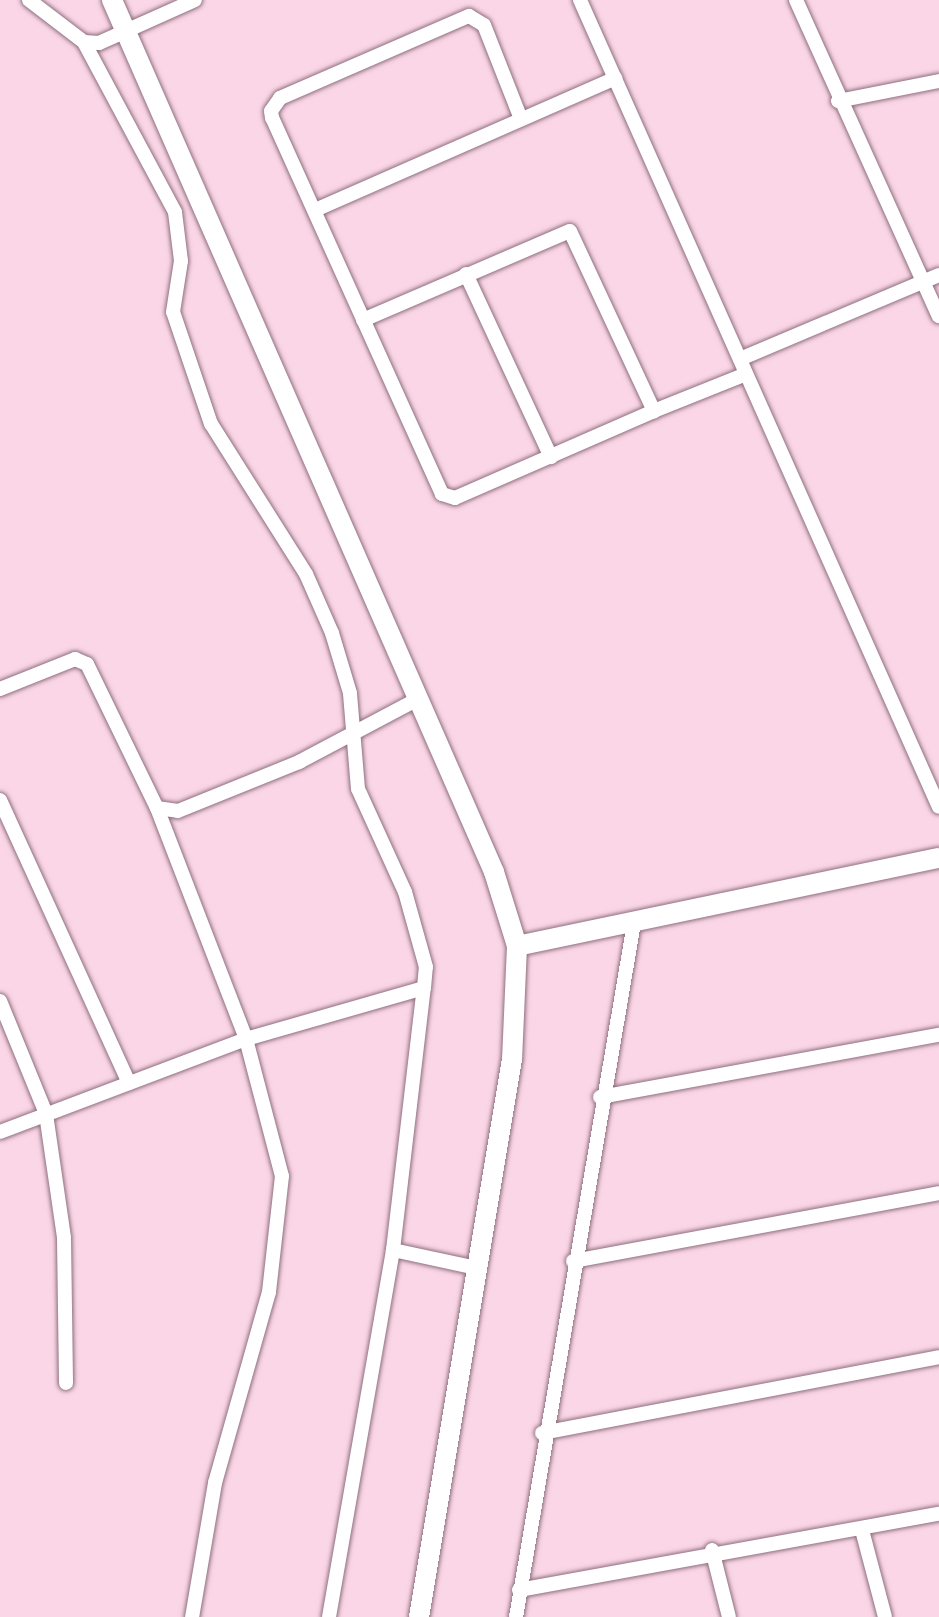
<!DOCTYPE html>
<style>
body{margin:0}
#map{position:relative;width:939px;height:1617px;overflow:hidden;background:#fad6e7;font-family:Raleway,sans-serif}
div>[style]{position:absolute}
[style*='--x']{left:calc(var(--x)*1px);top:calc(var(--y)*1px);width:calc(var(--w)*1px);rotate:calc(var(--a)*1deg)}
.roads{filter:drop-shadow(0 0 2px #8f6f7e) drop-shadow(0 0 2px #8f6f7e)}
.street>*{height:14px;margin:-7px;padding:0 7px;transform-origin:7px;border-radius:7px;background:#fff}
.secondary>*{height:20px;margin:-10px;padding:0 10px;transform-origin:10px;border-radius:10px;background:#fff}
span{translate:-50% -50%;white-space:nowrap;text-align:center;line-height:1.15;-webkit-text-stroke:10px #fff;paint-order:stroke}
</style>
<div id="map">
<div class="roads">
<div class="street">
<div style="--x:29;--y:0;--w:69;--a:37.4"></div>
<div style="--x:84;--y:42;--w:15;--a:4"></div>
<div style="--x:99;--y:43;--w:105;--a:-24.1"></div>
<div style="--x:580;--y:0;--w:883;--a:66.02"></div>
<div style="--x:796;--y:0;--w:347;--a:65.7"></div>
<div style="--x:838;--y:101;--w:103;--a:-11.2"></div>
<div style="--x:315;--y:210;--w:328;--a:-23.7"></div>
<div style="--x:466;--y:274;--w:202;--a:65.1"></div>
<div style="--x:363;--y:320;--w:225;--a:-23.3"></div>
<div style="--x:570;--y:231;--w:199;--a:65"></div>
<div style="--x:654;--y:411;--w:217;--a:156.4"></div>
<div style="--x:455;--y:498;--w:14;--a:-163"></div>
<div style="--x:442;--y:494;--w:413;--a:-114.3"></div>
<div style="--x:272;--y:118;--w:7;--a:-98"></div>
<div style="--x:271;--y:111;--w:16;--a:-55"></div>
<div style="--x:280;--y:98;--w:206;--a:-23.5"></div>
<div style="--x:469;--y:16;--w:17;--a:31"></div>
<div style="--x:484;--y:25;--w:101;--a:68.5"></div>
<div style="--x:740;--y:359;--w:216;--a:-22.9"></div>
<div style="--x:654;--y:411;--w:99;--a:-21.9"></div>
<div style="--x:0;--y:689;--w:81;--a:-21.8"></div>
<div style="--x:75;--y:659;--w:13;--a:23"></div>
<div style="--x:87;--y:664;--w:160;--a:64.1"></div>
<div style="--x:157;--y:808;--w:21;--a:8"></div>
<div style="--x:178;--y:811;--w:131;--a:-22"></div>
<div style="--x:299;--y:762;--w:135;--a:-27.9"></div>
<div style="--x:0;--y:800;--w:311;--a:65.5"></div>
<div style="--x:157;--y:808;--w:248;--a:68.9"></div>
<div style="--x:246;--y:1039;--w:142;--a:75.3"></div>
<div style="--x:282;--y:1176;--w:117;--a:96.4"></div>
<div style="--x:269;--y:1292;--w:198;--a:105.8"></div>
<div style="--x:215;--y:1483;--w:136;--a:99.7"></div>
<div style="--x:0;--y:1001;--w:122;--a:67.8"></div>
<div style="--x:46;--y:1114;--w:125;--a:81.7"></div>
<div style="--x:64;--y:1238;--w:145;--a:89.2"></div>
<div style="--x:600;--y:1097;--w:345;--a:-10.4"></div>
<div style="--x:0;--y:1132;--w:263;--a:-20.7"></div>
<div style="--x:246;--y:1039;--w:185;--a:-16"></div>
<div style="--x:424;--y:988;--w:21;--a:-85"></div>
<div style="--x:426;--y:967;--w:78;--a:-105.6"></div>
<div style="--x:405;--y:892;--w:113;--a:-114.5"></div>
<div style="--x:358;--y:789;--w:96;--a:-94.8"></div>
<div style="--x:350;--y:693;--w:63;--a:-106.7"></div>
<div style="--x:332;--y:633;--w:64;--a:-113.8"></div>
<div style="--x:306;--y:574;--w:178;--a:-122.3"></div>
<div style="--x:211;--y:424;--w:118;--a:-108.7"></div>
<div style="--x:173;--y:312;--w:52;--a:-81.1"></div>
<div style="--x:181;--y:261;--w:49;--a:-97"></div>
<div style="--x:175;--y:212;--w:193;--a:-118.2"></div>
<div style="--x:393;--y:1250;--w:85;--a:12.2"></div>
<div style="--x:573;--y:1261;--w:372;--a:-10.5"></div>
<div style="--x:542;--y:1433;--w:404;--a:-10.8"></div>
<div style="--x:862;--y:1530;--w:90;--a:75.2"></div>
<div style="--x:712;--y:1550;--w:69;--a:75.8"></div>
<div style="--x:519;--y:1590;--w:427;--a:-10.3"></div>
<div style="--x:329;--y:1617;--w:373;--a:-80.1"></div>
<div style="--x:393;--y:1250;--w:264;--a:-83.3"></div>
<div style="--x:516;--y:1617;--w:704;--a:-80.35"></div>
</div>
<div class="secondary">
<div style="--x:112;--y:0;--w:952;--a:66.34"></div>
<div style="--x:494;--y:872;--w:77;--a:72.7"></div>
<div style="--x:517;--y:946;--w:113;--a:92.5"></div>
<div style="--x:512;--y:1059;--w:566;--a:99.46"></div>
<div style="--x:517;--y:946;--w:431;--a:-11.8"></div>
</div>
</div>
</div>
